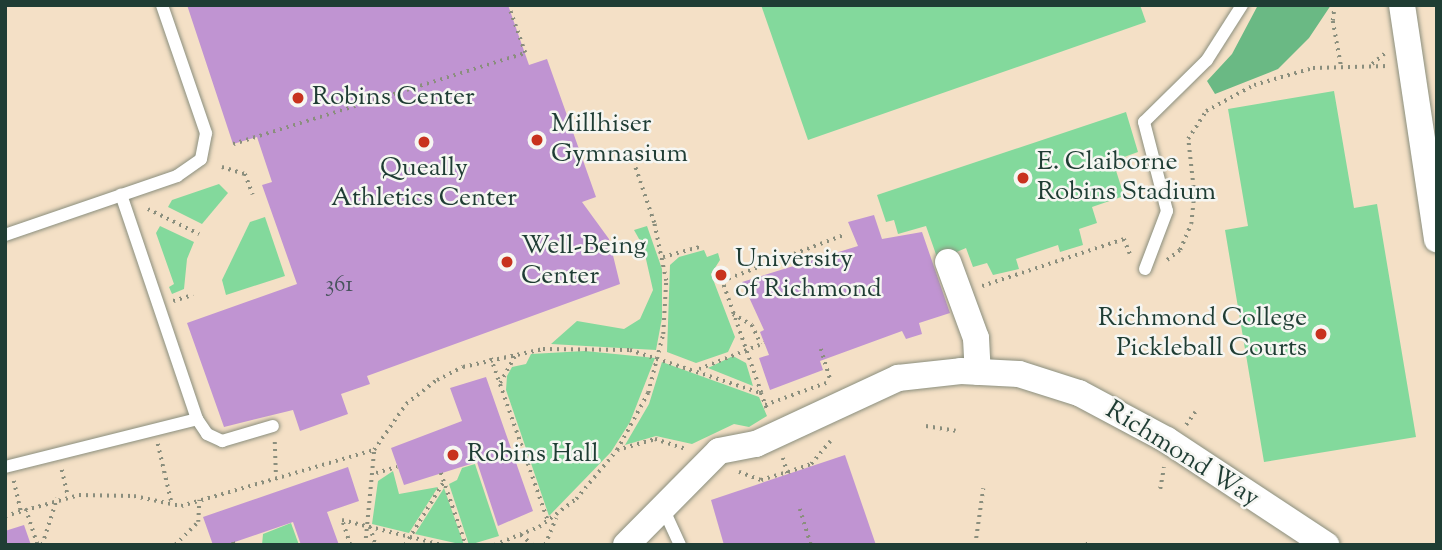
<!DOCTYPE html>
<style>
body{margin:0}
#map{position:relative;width:1442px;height:550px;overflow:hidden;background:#f4e0c6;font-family:"Sorts Mill Goudy",serif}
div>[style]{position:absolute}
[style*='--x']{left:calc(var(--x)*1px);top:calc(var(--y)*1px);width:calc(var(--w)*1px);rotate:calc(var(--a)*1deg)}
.green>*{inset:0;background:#83d99c}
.forest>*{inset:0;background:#6ab984}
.building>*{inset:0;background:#c094d2}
.path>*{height:3.5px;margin-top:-1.75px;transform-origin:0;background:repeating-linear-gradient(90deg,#8a8e7d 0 2px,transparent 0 7px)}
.roads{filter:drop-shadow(0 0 2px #8a8e7d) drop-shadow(0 0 2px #8a8e7d)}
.service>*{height:12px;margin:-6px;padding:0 6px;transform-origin:6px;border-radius:6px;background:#fff}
.minor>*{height:26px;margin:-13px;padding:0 13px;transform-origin:13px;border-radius:13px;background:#fff}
.dots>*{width:19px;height:19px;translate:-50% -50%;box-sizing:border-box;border:4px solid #f6f6f2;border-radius:50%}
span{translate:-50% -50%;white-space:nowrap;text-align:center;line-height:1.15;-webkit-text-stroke:5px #f6f6f2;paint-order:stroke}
.number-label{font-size:23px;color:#47535c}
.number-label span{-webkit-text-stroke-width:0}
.poi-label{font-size:26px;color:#1f3d34}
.left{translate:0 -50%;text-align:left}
.right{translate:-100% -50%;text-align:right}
.street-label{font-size:26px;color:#1f3d34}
.frame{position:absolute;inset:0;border:7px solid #1f3d34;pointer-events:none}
</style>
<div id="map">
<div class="green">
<div style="clip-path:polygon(761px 5px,1140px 5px,1146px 22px,808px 140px)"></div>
<div style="clip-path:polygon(1334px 91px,1354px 208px,1377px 204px,1416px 437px,1264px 462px,1225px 230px,1248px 226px,1228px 109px)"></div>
<div style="clip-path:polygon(1126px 112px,1138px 152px,1113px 161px,1124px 196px,1092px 207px,1097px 223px,1079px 229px,1083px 245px,1060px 252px,1058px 245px,1016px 259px,1019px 269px,993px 275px,987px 263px,973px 267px,966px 248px,938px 260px,926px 226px,898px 234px,894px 220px,886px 222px,877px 195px)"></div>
<div style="clip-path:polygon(219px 184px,228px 193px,202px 224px,168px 207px,172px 200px)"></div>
<div style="clip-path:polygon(265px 217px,285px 276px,226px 295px,222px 280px,250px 222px)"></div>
<div style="clip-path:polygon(160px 226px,194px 242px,187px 259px,184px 289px,172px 294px,169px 287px,174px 284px,156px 233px)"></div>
<div style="clip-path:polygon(647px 226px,662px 269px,662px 318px,656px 350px,551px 344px,577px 321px,624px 329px,640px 319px,653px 290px,643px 246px,634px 230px)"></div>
<div style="clip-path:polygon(704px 250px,707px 257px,718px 253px,720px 260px,711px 274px,735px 337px,728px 352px,696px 363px,667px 352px,670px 265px,679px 257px)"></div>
<div style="clip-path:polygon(585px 351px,655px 358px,630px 422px,611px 452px,549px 516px,506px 390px,507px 376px,512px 367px,526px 364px,531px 354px)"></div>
<div style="clip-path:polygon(733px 356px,746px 363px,753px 386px,708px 368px)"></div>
<div style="clip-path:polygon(662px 362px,759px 397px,767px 416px,749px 427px,734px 424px,692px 444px,656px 436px,625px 445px,649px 404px)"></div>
<div style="clip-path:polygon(475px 464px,499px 536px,469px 545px,449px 484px,457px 480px,462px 468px)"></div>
<div style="clip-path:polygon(393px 471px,399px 494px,438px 487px,409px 533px,372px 524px,378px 481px)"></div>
<div style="clip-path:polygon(444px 488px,464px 545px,415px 534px)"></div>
<div style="clip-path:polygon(291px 523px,299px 545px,262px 545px,263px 534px)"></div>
</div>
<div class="forest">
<div style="clip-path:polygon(1258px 5px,1331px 5px,1309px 38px,1278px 69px,1215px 94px,1207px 81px,1232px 54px)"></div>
</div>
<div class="building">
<div style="clip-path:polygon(187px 5px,508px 5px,529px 65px,547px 59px,596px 197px,582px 202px,609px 239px,620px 284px,367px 376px,370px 384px,341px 394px,348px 414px,300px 431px,293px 410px,224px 427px,187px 323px,297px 284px,262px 185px,272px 182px,257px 137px,233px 144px)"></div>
<div style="clip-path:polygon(874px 215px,882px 239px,922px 232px,950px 313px,919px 323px,922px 334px,906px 339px,902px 331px,820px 361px,823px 370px,770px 390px,759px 358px,769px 355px,760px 332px,764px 330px,742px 282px,858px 246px,848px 222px)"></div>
<div style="clip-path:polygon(486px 377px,533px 511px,498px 526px,477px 462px,404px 485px,391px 448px,462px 421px,450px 388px)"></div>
<div style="clip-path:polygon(845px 455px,876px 545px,724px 545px,711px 500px)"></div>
<div style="clip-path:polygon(348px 467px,359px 501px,327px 512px,339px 545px,301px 545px,293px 522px,226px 545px,213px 545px,203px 517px)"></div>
<div style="clip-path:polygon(24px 525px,31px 545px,5px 545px,5px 531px)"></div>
</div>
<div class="path">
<div style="--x:1335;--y:5;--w:16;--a:97"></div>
<div style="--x:1333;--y:21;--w:45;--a:79.7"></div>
<div style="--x:1372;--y:64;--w:17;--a:-40"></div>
<div style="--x:233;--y:144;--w:306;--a:-17.3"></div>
<div style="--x:525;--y:53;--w:51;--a:-109.5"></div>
<div style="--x:222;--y:167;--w:24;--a:17"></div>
<div style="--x:245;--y:174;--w:22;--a:69"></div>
<div style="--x:148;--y:209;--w:57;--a:26.1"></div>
<div style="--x:663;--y:257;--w:41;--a:-15.4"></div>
<div style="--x:1167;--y:260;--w:16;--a:-38"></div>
<div style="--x:1180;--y:250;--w:28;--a:-67"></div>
<div style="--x:1191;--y:224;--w:30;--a:-84"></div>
<div style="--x:1194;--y:194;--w:55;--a:-96.2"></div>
<div style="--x:1188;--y:139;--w:33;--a:-57"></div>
<div style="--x:1206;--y:111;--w:55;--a:-28.4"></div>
<div style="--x:1254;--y:85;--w:61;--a:-16.1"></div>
<div style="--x:1313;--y:68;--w:75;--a:-1.5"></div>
<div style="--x:982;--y:286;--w:150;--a:-18.3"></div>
<div style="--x:1124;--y:239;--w:16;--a:68"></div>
<div style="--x:173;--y:301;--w:21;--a:-17"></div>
<div style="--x:733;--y:314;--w:22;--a:30"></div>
<div style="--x:752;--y:325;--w:21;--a:65"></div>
<div style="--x:821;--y:349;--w:34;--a:73"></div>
<div style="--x:491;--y:358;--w:173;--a:70.7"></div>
<div style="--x:699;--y:369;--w:70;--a:-21.8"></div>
<div style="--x:500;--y:383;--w:33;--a:-61"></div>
<div style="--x:761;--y:393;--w:119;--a:-109.2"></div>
<div style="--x:722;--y:281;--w:130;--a:-20.7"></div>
<div style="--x:765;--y:405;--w:65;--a:-19.8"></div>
<div style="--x:1186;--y:425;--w:16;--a:-55"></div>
<div style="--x:926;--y:426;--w:30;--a:9"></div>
<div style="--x:275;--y:442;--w:33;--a:88"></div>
<div style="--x:158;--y:444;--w:62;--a:76.9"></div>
<div style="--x:617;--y:450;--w:40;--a:-16"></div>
<div style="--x:655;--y:439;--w:33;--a:18"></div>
<div style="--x:783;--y:458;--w:17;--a:73"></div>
<div style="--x:62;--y:470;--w:27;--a:77"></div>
<div style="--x:739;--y:472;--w:23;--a:20"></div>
<div style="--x:761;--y:480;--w:28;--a:-17"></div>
<div style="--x:788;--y:472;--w:24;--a:-19"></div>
<div style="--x:811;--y:464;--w:30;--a:-50"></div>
<div style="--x:376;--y:473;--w:22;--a:-16"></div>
<div style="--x:441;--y:473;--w:76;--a:70.9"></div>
<div style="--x:14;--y:481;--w:31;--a:77"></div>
<div style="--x:1160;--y:489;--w:22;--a:-80"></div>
<div style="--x:26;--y:509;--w:38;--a:72"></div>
<div style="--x:800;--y:509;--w:38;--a:73"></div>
<div style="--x:5;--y:516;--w:77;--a:-15.8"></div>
<div style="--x:79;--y:495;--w:55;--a:1"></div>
<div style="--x:134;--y:496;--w:48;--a:12"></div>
<div style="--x:181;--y:506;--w:201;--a:-16.2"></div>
<div style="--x:370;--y:527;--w:19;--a:72"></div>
<div style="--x:521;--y:535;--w:16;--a:40"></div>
<div style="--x:233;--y:542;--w:3;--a:72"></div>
<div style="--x:42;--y:545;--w:49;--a:-72.3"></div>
<div style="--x:175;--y:545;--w:33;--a:-45"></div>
<div style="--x:198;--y:522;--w:22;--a:-87"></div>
<div style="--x:350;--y:545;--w:26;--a:-108"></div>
<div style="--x:342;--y:520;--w:103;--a:14"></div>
<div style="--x:365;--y:545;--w:95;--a:-84.6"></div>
<div style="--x:374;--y:450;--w:56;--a:-55.2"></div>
<div style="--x:406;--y:404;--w:39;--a:-38"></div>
<div style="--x:437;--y:380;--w:29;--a:-27"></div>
<div style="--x:463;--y:367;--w:82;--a:-12.7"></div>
<div style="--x:543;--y:349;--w:87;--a:0.7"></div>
<div style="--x:630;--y:350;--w:138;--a:18.2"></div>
<div style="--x:761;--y:393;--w:19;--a:69"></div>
<div style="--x:405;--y:545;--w:75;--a:-58.6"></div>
<div style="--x:494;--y:545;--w:48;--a:-21.8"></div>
<div style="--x:539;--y:527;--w:46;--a:-37.1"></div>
<div style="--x:576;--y:499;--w:64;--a:-50.1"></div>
<div style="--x:617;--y:450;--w:65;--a:-61.5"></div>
<div style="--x:648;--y:393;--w:61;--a:-75.7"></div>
<div style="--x:663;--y:334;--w:53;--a:-86.8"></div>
<div style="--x:666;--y:281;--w:59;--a:-101.7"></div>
<div style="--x:654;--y:223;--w:62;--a:-108.7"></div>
<div style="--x:545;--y:545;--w:29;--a:-68"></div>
<div style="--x:975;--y:545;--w:57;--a:-81.9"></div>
<div style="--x:1087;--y:545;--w:3;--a:-72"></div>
</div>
<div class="roads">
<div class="service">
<div style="--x:5;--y:235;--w:182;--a:-18.9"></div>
<div style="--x:177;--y:176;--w:29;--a:-35"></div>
<div style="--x:201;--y:159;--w:26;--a:-79"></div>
<div style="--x:206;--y:133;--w:135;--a:-109"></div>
<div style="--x:1145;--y:269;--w:62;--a:-69.2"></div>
<div style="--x:1167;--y:211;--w:92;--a:-104.5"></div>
<div style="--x:1144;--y:122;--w:88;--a:-44.5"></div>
<div style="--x:1207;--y:60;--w:65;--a:-57.5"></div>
<div style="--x:197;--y:419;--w:18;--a:56"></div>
<div style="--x:207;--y:434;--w:17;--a:25"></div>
<div style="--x:222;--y:441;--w:53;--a:-16.4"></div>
<div style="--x:5;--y:467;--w:198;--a:-14"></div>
<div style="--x:197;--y:419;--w:237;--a:-108.7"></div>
<div style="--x:663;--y:508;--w:41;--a:65.3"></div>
</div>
<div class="minor">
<div style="--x:1402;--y:5;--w:237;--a:81.5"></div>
<div style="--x:948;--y:262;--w:81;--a:69.8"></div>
<div style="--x:976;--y:338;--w:34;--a:87"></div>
<div style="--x:626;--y:545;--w:132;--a:-45.3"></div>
<div style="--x:719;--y:451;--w:38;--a:-11"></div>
<div style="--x:756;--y:444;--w:157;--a:-24.9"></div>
<div style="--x:898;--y:378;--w:63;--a:-6.3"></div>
<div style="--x:961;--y:371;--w:58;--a:3"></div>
<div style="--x:1019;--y:374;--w:63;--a:17.6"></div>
<div style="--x:1079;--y:393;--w:100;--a:28.1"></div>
<div style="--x:1167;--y:440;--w:191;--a:33.4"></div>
</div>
</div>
<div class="dots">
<div style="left:298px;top:98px;background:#c8321e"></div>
<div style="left:537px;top:140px;background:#c8321e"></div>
<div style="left:424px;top:142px;background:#c8321e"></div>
<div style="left:1023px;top:178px;background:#c8321e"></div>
<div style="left:507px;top:262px;background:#c8321e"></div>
<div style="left:721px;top:275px;background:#c8321e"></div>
<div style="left:1321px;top:334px;background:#c8321e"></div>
<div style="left:453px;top:455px;background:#c8321e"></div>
</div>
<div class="number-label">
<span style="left:339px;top:286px">361</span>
</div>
<div class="poi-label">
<span class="left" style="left:312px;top:98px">Robins Center</span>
<span class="left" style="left:551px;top:140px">Millhiser<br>Gymnasium</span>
<span class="left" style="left:1037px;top:178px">E. Claiborne<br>Robins Stadium</span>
<span style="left:424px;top:184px">Queally<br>Athletics Center</span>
<span class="left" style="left:521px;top:262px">Well-Being<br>Center</span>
<span class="left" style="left:735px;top:275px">University<br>of Richmond</span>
<span class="right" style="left:1307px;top:334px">Richmond College<br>Pickleball Courts</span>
<span class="left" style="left:467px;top:455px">Robins Hall</span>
</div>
<div class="street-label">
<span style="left:1182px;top:455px;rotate:32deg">Richmond Way</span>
</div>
<div class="frame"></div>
</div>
